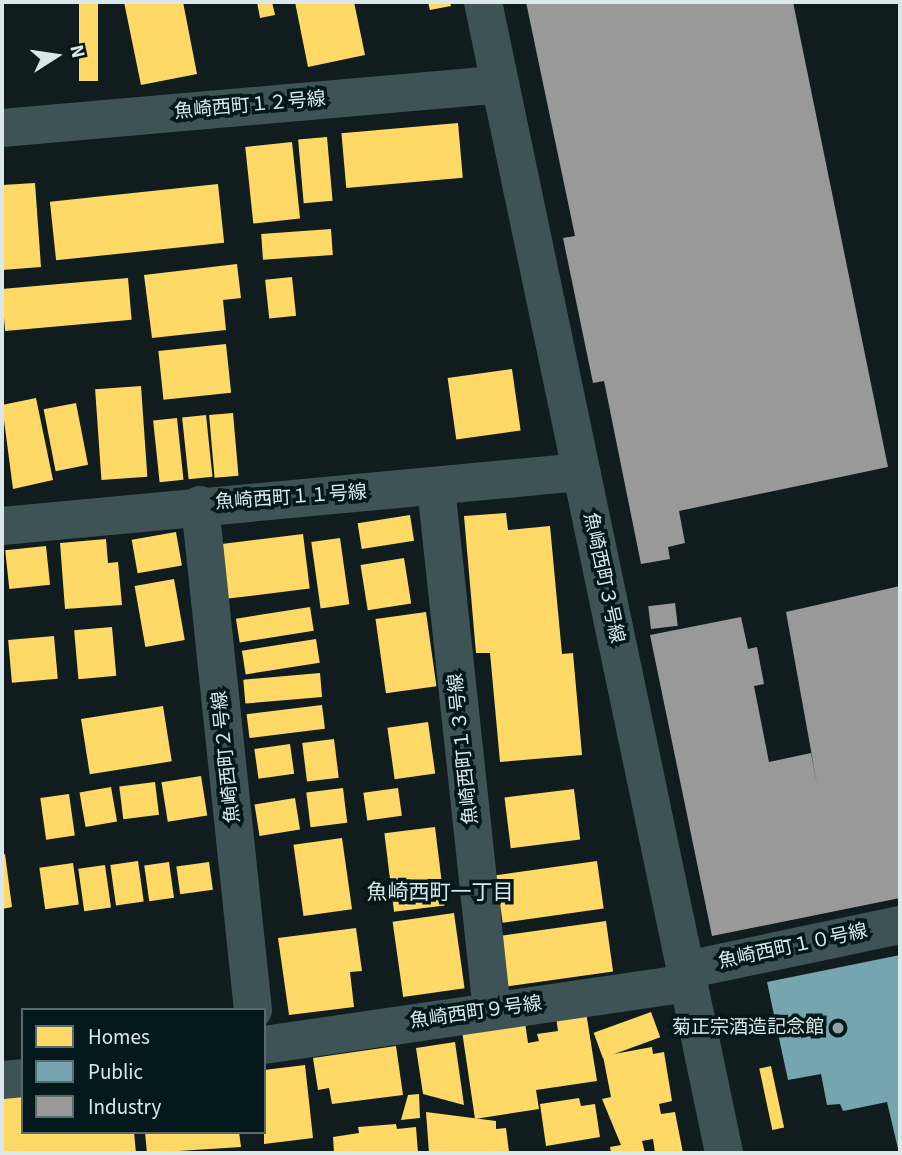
<!DOCTYPE html>
<meta charset="utf-8">
<style>
body{margin:0}
#map{position:relative;width:902px;height:1155px;overflow:hidden;background:#101c1d;font-family:"Source Sans 3","Noto Sans JP",sans-serif}
div>[style]{position:absolute}
[style*='--x']{left:calc(var(--x)*1px);top:calc(var(--y)*1px);width:calc(var(--w)*1px);rotate:calc(var(--a)*1deg)}
.homes>*{inset:0;background:#ffd966;transform-origin:0 0}
.public>*{inset:0;background:#76a5af}
.industry>*{inset:0;background:#999;transform-origin:0 0}
.minor>*{height:38px;margin:-19px;padding:0 19px;transform-origin:19px;border-radius:19px;background:#3d5355}
.dots>*{width:19px;height:19px;translate:-50% -50%;box-sizing:border-box;border:4px solid #02181a;border-radius:50%}
span{translate:-50% -50%;white-space:nowrap;text-align:center;line-height:1.15;-webkit-text-stroke:7px #02181a;paint-order:stroke}
.street-label{font-size:19px;color:#dbe8e9}
.poi-label{font-size:19px;color:#dbe8e9}
.right{translate:-100% -50%;text-align:right}
.neighbourhood-label{font-size:21px;color:#dbe8e9}
.frame{position:absolute;inset:0;border:4px solid #dbe8e9;pointer-events:none}
.legend{position:absolute;left:21px;top:1008px;width:245px;height:126px;box-sizing:border-box;background:#02181a;border:2px solid #596b6d;margin:0;padding:9px 12px;list-style:none;font-size:21px;color:#dbe8e9}
.legend li{display:flex;align-items:center;gap:14px;height:35px}
.legend b{width:35px;border:2px solid #596b6d}
.north{position:absolute;left:21px;top:21px;width:70px;height:70px;-webkit-text-stroke:5px #02181a;paint-order:stroke;rotate:78deg;font-size:19px;font-weight:700;line-height:28px;text-align:center;color:#dbe8e9}
.north::after{content:'';display:block;margin:auto;width:24px;height:32px;background:#dbe8e9;clip-path:polygon(50% 0,100% 100%,50% 72%,0 100%)}
</style>
<div id="map">
<div class="homes">
<div style="left:79px;top:2px;width:19px;height:79px"></div>
<div style="clip-path:polygon(124px 2px,183px 2px,197px 74px,141px 85px)"></div>
<div style="clip-path:polygon(257px 2px,272px 2px,275px 15px,260px 18px)"></div>
<div style="clip-path:polygon(295px 2px,354px 2px,365px 55px,308px 67px)"></div>
<div style="clip-path:polygon(428px 2px,450px 2px,451px 6px,430px 10px)"></div>
<div style="left:458px;top:123px;width:55px;height:117px;rotate:85deg"></div>
<div style="left:327px;top:137px;width:64px;height:29px;rotate:85deg"></div>
<div style="left:292px;top:142px;width:77px;height:47px;rotate:84deg"></div>
<div style="clip-path:polygon(35px 183px,41px 267px,2px 270px,2px 185px)"></div>
<div style="left:218px;top:184px;width:59px;height:169px;rotate:84deg"></div>
<div style="left:331px;top:229px;width:26px;height:70px;rotate:86deg"></div>
<div style="clip-path:polygon(237px 264px,241px 298px,223px 300px,226px 330px,152px 338px,144px 275px)"></div>
<div style="left:292px;top:277px;width:39px;height:27px;rotate:84deg"></div>
<div style="left:128px;top:278px;width:42px;height:127px;rotate:85deg"></div>
<div style="left:226px;top:344px;width:49px;height:68px;rotate:84deg"></div>
<div style="left:512px;top:369px;width:62px;height:65px;rotate:82deg"></div>
<div style="left:141px;top:386px;width:91px;height:46px;rotate:86deg"></div>
<div style="clip-path:polygon(36px 398px,53px 480px,13px 489px,2px 405px)"></div>
<div style="left:76px;top:403px;width:63px;height:33px;rotate:79deg"></div>
<div style="left:233px;top:413px;width:63px;height:24px;rotate:85deg"></div>
<div style="left:206px;top:415px;width:62px;height:24px;rotate:84deg"></div>
<div style="left:177px;top:418px;width:62px;height:24px;rotate:84deg"></div>
<div style="clip-path:polygon(506px 513px,508px 530px,550px 526px,562px 654px,573px 653px,582px 755px,500px 762px,490px 653px,476px 653px,464px 516px)"></div>
<div style="left:410px;top:515px;width:26px;height:53px;rotate:81deg"></div>
<div style="left:176px;top:532px;width:34px;height:45px;rotate:80deg"></div>
<div style="left:303px;top:534px;width:55px;height:84px;rotate:83deg"></div>
<div style="left:340px;top:538px;width:67px;height:29px;rotate:82deg"></div>
<div style="clip-path:polygon(106px 539px,108px 563px,118px 562px,122px 605px,65px 609px,60px 543px)"></div>
<div style="left:46px;top:546px;width:39px;height:41px;rotate:84deg"></div>
<div style="left:404px;top:558px;width:46px;height:44px;rotate:81deg"></div>
<div style="left:174px;top:579px;width:62px;height:40px;rotate:80deg"></div>
<div style="left:310px;top:607px;width:24px;height:75px;rotate:81deg"></div>
<div style="left:426px;top:612px;width:75px;height:51px;rotate:82deg"></div>
<div style="left:112px;top:627px;width:49px;height:38px;rotate:85deg"></div>
<div style="left:54px;top:636px;width:43px;height:46px;rotate:85deg"></div>
<div style="left:316px;top:639px;width:24px;height:75px;rotate:81deg"></div>
<div style="left:320px;top:673px;width:24px;height:77px;rotate:85deg"></div>
<div style="left:322px;top:705px;width:24px;height:76px;rotate:83deg"></div>
<div style="left:163px;top:706px;width:56px;height:83px;rotate:81deg"></div>
<div style="left:428px;top:722px;width:52px;height:41px;rotate:82deg"></div>
<div style="left:334px;top:739px;width:39px;height:32px;rotate:83deg"></div>
<div style="left:290px;top:744px;width:30px;height:36px;rotate:82deg"></div>
<div style="left:201px;top:776px;width:40px;height:40px;rotate:81deg"></div>
<div style="left:155px;top:782px;width:33px;height:36px;rotate:83deg"></div>
<div style="left:111px;top:787px;width:35px;height:32px;rotate:80deg"></div>
<div style="left:343px;top:788px;width:35px;height:37px;rotate:83deg"></div>
<div style="left:398px;top:788px;width:28px;height:35px;rotate:82deg"></div>
<div style="left:574px;top:789px;width:51px;height:70px;rotate:83deg"></div>
<div style="left:69px;top:794px;width:42px;height:29px;rotate:82deg"></div>
<div style="left:295px;top:798px;width:32px;height:41px;rotate:81deg"></div>
<div style="left:435px;top:827px;width:79px;height:51px;rotate:83deg"></div>
<div style="left:342px;top:838px;width:72px;height:49px;rotate:82deg"></div>
<div style="clip-path:polygon(5px 854px,12px 907px,2px 909px,2px 855px)"></div>
<div style="left:138px;top:861px;width:41px;height:28px;rotate:82deg"></div>
<div style="left:597px;top:861px;width:48px;height:102px;rotate:82deg"></div>
<div style="left:169px;top:862px;width:36px;height:25px;rotate:82deg"></div>
<div style="left:209px;top:862px;width:28px;height:33px;rotate:82deg"></div>
<div style="left:73px;top:863px;width:42px;height:34px;rotate:82deg"></div>
<div style="left:105px;top:865px;width:43px;height:27px;rotate:82deg"></div>
<div style="left:454px;top:913px;width:76px;height:62px;rotate:82deg"></div>
<div style="left:606px;top:921px;width:51px;height:106px;rotate:82deg"></div>
<div style="clip-path:polygon(356px 928px,362px 971px,350px 972px,354px 1007px,289px 1015px,278px 938px)"></div>
<div style="clip-path:polygon(586px 1012px,597px 1081px,536px 1090px,539px 1109px,475px 1119px,462px 1031px,525px 1022px,528px 1043px,539px 1041px,537px 1034px,558px 1031px,556px 1017px)"></div>
<div style="left:651px;top:1012px;width:27px;height:61px;rotate:70deg"></div>
<div style="clip-path:polygon(455px 1042px,464px 1105px,423px 1094px,416px 1048px)"></div>
<div style="clip-path:polygon(396px 1046px,403px 1095px,332px 1104px,329px 1088px,318px 1090px,313px 1058px)"></div>
<div style="clip-path:polygon(652px 1047px,653px 1054px,664px 1052px,672px 1101px,659px 1104px,661px 1114px,675px 1112px,683px 1153px,655px 1153px,653px 1139px,642px 1141px,645px 1153px,611px 1153px,610px 1147px,621px 1145px,602px 1099px,611px 1097px,603px 1056px)"></div>
<div style="clip-path:polygon(305px 1065px,313px 1138px,264px 1144px,264px 1070px)"></div>
<div style="left:771px;top:1066px;width:63px;height:12px;rotate:78deg"></div>
<div style="clip-path:polygon(23px 1090px,23px 1132px,134px 1132px,136px 1153px,2px 1153px,2px 1092px)"></div>
<div style="clip-path:polygon(419px 1094px,420px 1118px,401px 1120px,408px 1095px)"></div>
<div style="clip-path:polygon(579px 1098px,581px 1106px,595px 1104px,600px 1137px,546px 1146px,540px 1104px)"></div>
<div style="clip-path:polygon(426px 1112px,496px 1121px,496px 1129px,506px 1128px,509px 1152px,429px 1153px)"></div>
<div style="clip-path:polygon(396px 1124px,397px 1129px,416px 1127px,418px 1153px,334px 1153px,333px 1137px,359px 1133px,358px 1127px)"></div>
<div style="clip-path:polygon(145px 1132px,239px 1132px,241px 1147px,147px 1153px)"></div>
</div>
<div class="public">
<div style="clip-path:polygon(900px 955px,900px 1153px,899px 1153px,887px 1102px,843px 1111px,840px 1104px,827px 1105px,821px 1074px,788px 1080px,767px 982px)"></div>
</div>
<div class="industry">
<div style="clip-path:polygon(526px 2px,793px 2px,888px 467px,679px 511px,685px 543px,668px 547px,670px 559px,641px 564px,604px 381px,593px 383px,563px 238px,575px 236px)"></div>
<div style="clip-path:polygon(900px 586px,900px 898px,712px 936px,650px 635px,741px 617px,748px 649px,757px 647px,764px 684px,754px 686px,769px 762px,811px 753px,817px 784px,786px 612px)"></div>
<div style="left:675px;top:603px;width:23px;height:27px;rotate:83deg"></div>
</div>
<div class="minor">
<div style="--x:483;--y:2;--w:1176;--a:78.17"></div>
<div style="--x:2;--y:128;--w:498;--a:-5"></div>
<div style="--x:436;--y:487;--w:527;--a:83.9"></div>
<div style="--x:200;--y:505;--w:508;--a:84.01"></div>
<div style="--x:2;--y:526;--w:582;--a:-5.33"></div>
<div style="--x:686;--y:970;--w:219;--a:-11.9"></div>
<div style="--x:264;--y:1045;--w:429;--a:-8.3"></div>
<div style="--x:2;--y:1080;--w:21;--a:-5"></div>
</div>
<div class="dots">
<div style="left:838px;top:1028px;background:#94a1a2"></div>
</div>
<div class="street-label">
<span style="left:250px;top:106px;rotate:-5deg">魚崎西町１２号線</span>
<span style="left:291px;top:498px;rotate:-4deg">魚崎西町１１号線</span>
<span style="left:603px;top:578px;rotate:78deg">魚崎西町３号線</span>
<span style="left:464px;top:749px;rotate:-96deg">魚崎西町１３号線</span>
<span style="left:227px;top:757px;rotate:-96deg">魚崎西町２号線</span>
<span style="left:793px;top:947px;rotate:-12deg">魚崎西町１０号線</span>
<span style="left:476px;top:1013px;rotate:-8deg">魚崎西町９号線</span>
</div>
<div class="poi-label">
<span class="right" style="left:824px;top:1028px">菊正宗酒造記念館</span>
</div>
<div class="neighbourhood-label">
<span style="left:440px;top:892px">魚崎西町一丁目</span>
</div>
<div class="frame"></div>
<ul class="legend">
<li><b style="height:19px;background:#ffd966"></b>Homes</li>
<li><b style="height:19px;background:#76a5af"></b>Public</li>
<li><b style="height:19px;background:#999"></b>Industry</li>
</ul>
<div class="north">N</div>
</div>
